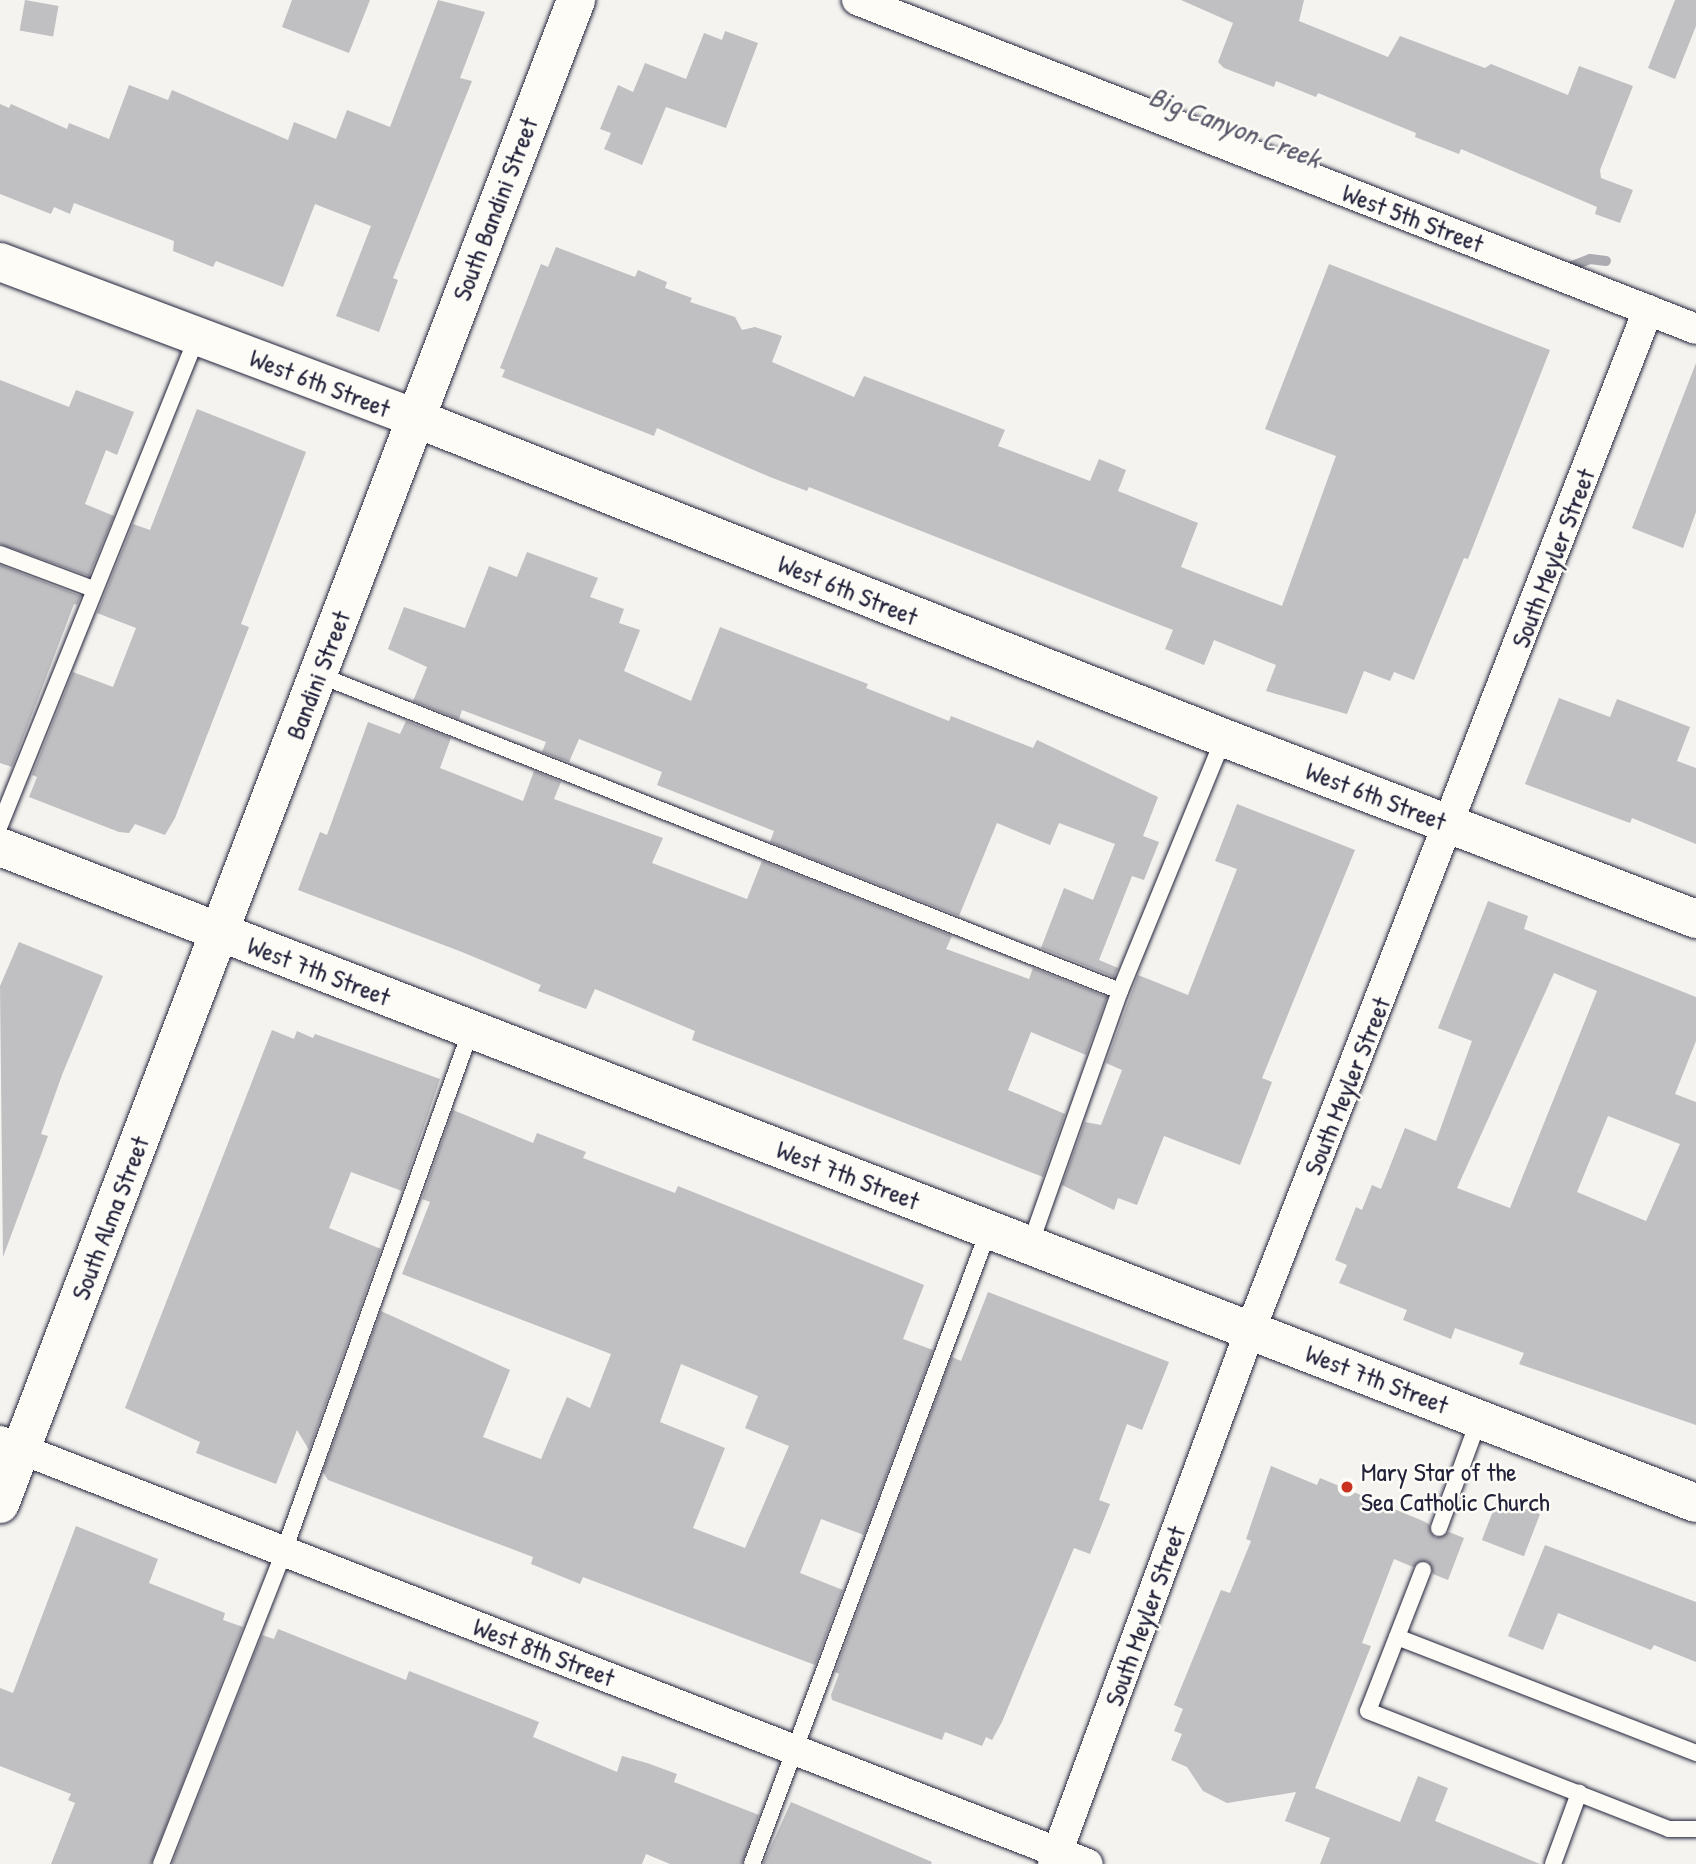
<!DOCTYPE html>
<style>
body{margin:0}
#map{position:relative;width:1696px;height:1864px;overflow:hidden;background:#f4f3ef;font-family:"Patrick Hand",sans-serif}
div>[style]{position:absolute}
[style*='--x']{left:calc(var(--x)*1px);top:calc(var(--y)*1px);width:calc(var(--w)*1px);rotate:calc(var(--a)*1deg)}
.stream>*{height:10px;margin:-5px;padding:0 5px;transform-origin:5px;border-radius:5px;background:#acacb2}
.building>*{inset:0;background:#c0bfc2;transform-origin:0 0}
.roads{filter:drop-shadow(0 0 2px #22223b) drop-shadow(0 0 2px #22223b)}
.lane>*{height:16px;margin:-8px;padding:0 8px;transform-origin:8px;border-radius:8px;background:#fdfcf7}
.street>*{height:30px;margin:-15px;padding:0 15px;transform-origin:15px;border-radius:15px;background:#fdfcf7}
.secondary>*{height:38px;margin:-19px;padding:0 19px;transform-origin:19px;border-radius:19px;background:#fdfcf7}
.dots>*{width:19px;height:19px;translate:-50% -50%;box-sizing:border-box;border:4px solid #fdfcf7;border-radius:50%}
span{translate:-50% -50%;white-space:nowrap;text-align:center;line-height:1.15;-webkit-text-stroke:5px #fdfcf7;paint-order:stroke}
.street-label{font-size:26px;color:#22223b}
.poi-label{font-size:26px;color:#22223b}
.left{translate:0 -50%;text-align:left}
.water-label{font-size:28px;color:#59596b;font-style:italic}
</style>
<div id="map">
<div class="stream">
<div style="--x:1559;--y:271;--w:33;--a:-21"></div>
<div style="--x:1590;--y:259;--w:16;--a:7"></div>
</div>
<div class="building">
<div style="left:25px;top:0;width:34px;height:31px;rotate:10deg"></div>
<div style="clip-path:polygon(292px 0,370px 0,349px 53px,282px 27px)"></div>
<div style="clip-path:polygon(438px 0,485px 12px,460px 78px,472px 81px,393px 278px,398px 280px,379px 332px,336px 316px,371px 226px,315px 204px,283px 287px,216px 261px,213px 267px,173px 251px,174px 241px,74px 203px,70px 214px,54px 207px,51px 214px,0 194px,0 104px,9px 108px,11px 104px,67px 129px,69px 123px,109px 139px,129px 85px,168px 100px,172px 90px,288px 140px,294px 122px,336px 139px,347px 110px,390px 127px)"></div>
<div style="clip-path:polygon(1181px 0,1304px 0,1299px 21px,1388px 57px,1400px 36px,1485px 68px,1491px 64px,1568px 95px,1579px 66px,1633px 86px,1600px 170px,1601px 178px,1633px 190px,1620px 223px,1595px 214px,1597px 207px,1461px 149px,1459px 154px,1415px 137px,1416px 133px,1318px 93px,1316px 97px,1276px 81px,1274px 87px,1224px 68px,1218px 62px,1233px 23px)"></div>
<div style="clip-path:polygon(1675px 0,1696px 0,1696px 26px,1675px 79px,1648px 68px)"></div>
<div style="clip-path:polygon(725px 31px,758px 43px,726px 128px,666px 107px,642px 165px,604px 149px,611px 133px,600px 129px,618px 85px,633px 92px,645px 63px,686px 79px,704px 33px,722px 40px)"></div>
<div style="clip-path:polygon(556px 247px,635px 277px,638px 270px,667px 282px,665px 288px,692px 298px,690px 302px,735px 317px,742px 330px,755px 327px,782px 336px,772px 362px,854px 397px,864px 376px,1005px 430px,998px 446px,1090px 481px,1099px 459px,1126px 470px,1118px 491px,1198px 523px,1181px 567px,1282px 606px,1336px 456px,1265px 429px,1329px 264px,1550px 350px,1468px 559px,1464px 558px,1414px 680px,1394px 672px,1390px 681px,1364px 671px,1347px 714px,1266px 691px,1276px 665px,1214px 640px,1204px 665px,1165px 649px,1173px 630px,809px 487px,807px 491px,770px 477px,657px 428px,654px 436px,502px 377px,505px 370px,500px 368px,541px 264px,548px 267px)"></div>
<div style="clip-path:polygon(1696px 363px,1696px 512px,1683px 548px,1632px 528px)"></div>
<div style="clip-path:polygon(0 380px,69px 407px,76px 390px,134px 412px,117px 455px,106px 450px,85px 504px,114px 516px,89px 576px,0 544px)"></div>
<div style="clip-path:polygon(197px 409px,306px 452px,241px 624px,249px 627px,175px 818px,165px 835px,135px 824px,129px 833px,119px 832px,29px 797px,37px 777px,32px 775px,73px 672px,113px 687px,136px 628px,97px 613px,133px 524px,150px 530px)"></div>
<div style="clip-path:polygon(527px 552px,598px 578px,590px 597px,624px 609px,619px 623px,640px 630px,624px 671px,691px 701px,720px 627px,868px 684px,866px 688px,949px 721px,951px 716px,1033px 748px,1037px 740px,1158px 797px,1143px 836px,1159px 842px,1144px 880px,1132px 876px,1099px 960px,1118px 968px,1114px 977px,1041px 948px,1064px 888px,1093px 900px,1115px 844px,1059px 823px,1050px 845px,997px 823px,959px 916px,770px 842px,774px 831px,657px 785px,662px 772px,579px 739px,569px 762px,542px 752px,546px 742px,462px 710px,459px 719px,413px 701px,427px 667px,388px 649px,404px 607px,465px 628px,489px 566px,517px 577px)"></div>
<div style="clip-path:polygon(0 565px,81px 596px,77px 605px,74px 604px,12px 767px,0 763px)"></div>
<div style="clip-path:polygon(1559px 698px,1610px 717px,1617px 699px,1690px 727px,1677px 761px,1696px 768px,1696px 844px,1632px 818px,1630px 823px,1525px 784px)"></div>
<div style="clip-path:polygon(406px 721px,451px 738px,440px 768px,523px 801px,534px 771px,561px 782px,554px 799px,663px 838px,652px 863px,747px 899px,762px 861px,952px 936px,946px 949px,1029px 979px,1033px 968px,1107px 997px,1086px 1055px,1031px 1032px,1008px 1090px,1065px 1114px,1043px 1177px,692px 1040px,695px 1031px,595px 989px,586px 1009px,538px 991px,541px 985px,462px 952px,298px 890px,320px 832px,327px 835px,368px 722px,400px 734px)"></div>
<div style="clip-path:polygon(1237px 804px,1355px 850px,1262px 1078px,1272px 1082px,1240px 1165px,1164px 1136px,1137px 1205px,1118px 1198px,1114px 1210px,1062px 1185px,1085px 1122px,1101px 1125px,1122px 1070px,1106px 1063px,1138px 975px,1188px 995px,1237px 869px,1215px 861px)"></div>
<div style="clip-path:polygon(evenodd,1488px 901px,1528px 916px,1524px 929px,1696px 997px,1696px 1041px,1675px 1094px,1696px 1102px,1696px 1425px,1519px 1364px,1524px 1353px,1455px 1328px,1451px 1339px,1403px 1320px,1407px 1310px,1339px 1283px,1347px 1265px,1335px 1260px,1356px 1207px,1362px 1210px,1372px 1185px,1381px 1189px,1405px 1128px,1436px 1141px,1472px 1041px,1438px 1028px,1488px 901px,1554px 973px,1597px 991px,1510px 1208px,1457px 1188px,1554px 973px,1488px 901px,1608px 1116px,1680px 1144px,1646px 1221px,1577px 1192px,1608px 1116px)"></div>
<div style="clip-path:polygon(19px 942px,103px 976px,62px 1075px,41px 1134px,48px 1136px,3px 1257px,0 986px)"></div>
<div style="clip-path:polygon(272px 1030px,294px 1039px,297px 1031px,313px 1038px,315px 1034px,440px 1079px,402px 1191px,351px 1172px,329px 1228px,381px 1249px,309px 1450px,297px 1430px,276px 1484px,196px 1453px,200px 1442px,125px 1408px)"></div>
<div style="clip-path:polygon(evenodd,453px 1110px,533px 1143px,537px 1133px,586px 1152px,583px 1158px,675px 1193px,678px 1186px,924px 1285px,903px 1339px,933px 1350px,864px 1535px,821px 1519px,800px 1573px,843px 1590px,815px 1665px,583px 1577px,580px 1584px,531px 1564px,533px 1557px,328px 1480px,323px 1472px,381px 1311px,510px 1370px,483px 1437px,541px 1459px,567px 1397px,590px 1408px,611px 1354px,402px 1274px,430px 1202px,422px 1199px,453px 1110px,681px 1364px,758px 1396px,745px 1428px,789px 1446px,745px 1548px,693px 1528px,725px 1448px,660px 1422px,681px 1364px)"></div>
<div style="clip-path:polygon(988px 1292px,1169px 1362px,1142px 1430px,1127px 1424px,1099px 1500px,1110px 1504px,1090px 1554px,1074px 1548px,1002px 1722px,992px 1740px,986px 1737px,982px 1746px,945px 1732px,942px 1740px,832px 1700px,831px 1695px,839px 1674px,835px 1672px,952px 1357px,961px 1361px)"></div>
<div style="clip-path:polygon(1271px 1466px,1317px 1485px,1320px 1478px,1423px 1521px,1429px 1524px,1435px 1538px,1449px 1532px,1464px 1538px,1448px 1580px,1433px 1574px,1427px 1561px,1413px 1567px,1394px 1559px,1362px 1643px,1371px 1646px,1315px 1788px,1400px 1822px,1418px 1776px,1448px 1788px,1435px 1821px,1540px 1864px,1320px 1864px,1330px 1838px,1285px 1821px,1296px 1792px,1227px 1803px,1203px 1791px,1187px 1767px,1171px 1760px,1182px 1734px,1174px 1731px,1183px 1709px,1174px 1705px,1221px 1590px,1230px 1593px,1251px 1541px,1246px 1539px)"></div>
<div style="left:1498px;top:1498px;width:45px;height:45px;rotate:21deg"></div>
<div style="clip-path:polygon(76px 1526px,158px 1559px,149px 1583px,225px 1613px,223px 1620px,243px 1627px,151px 1864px,51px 1864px,75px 1803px,68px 1800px,71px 1794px,0 1766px,0 1688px,13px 1693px)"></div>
<div style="clip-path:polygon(1545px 1545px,1696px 1602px,1696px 1662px,1654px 1645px,1651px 1650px,1558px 1613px,1543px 1650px,1508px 1636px)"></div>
<div style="clip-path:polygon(278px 1629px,406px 1680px,409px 1671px,539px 1722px,533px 1737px,617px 1772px,622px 1756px,647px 1763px,677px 1774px,674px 1782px,759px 1815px,742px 1864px,670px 1864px,646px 1854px,642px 1864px,172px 1864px,262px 1635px,274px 1639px)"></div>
<div style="clip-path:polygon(791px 1802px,932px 1862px,931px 1864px,763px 1864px)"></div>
</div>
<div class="roads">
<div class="lane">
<div style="--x:0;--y:554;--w:99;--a:20.6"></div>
<div style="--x:319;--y:675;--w:861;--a:21.53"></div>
<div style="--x:0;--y:825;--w:526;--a:-68.02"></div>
<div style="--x:1030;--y:1245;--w:269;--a:-70.5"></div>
<div style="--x:1120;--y:991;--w:274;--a:-67.7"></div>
<div style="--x:1439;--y:1528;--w:116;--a:-69.8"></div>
<div style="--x:1423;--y:1570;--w:151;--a:111.3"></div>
<div style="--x:1368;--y:1711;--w:323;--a:21.4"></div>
<div style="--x:1669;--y:1829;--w:27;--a:0"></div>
<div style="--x:1397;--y:1637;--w:321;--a:21.2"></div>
<div style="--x:161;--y:1864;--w:336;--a:-68.5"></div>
<div style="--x:284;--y:1551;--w:554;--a:-70.26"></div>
<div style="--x:752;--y:1864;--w:678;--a:-69.53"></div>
<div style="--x:1553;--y:1864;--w:76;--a:-69.9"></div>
</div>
<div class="street">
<div style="--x:857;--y:0;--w:901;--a:21.41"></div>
<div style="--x:0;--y:1441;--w:1167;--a:21.25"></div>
<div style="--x:1053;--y:1864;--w:568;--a:-69.72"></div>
<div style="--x:1250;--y:1331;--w:1096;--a:-68.7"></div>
</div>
<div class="secondary">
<div style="--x:0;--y:262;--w:443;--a:20.6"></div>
<div style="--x:415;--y:418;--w:870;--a:21.58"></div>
<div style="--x:1224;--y:738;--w:506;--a:20.98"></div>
<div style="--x:0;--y:847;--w:1818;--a:21.15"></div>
<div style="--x:0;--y:1504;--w:1611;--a:-69.04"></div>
</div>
</div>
<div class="dots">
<div style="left:1347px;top:1487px;background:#c8321e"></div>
</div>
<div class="street-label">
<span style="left:495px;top:209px;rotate:-69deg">South Bandini Street</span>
<span style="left:1413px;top:218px;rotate:21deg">West 5th Street</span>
<span style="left:320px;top:383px;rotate:21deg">West 6th Street</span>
<span style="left:1553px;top:558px;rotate:-69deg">South Meyler Street</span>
<span style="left:848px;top:590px;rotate:22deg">West 6th Street</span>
<span style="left:318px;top:675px;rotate:-69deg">Bandini Street</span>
<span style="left:1376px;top:796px;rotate:21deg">West 6th Street</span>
<span style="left:319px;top:971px;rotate:21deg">West 7th Street</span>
<span style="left:1347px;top:1086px;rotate:-68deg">South Meyler Street</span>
<span style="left:848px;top:1175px;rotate:21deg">West 7th Street</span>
<span style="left:110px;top:1218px;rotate:-69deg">South Alma Street</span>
<span style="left:1377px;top:1379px;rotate:21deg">West 7th Street</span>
<span style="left:1145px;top:1616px;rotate:-70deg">South Meyler Street</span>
<span style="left:544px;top:1652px;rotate:21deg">West 8th Street</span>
</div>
<div class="poi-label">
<span class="left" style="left:1361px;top:1487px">Mary Star of the<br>Sea Catholic Church</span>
</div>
<div class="water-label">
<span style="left:1235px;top:127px;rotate:21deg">Big Canyon Creek</span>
</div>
</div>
